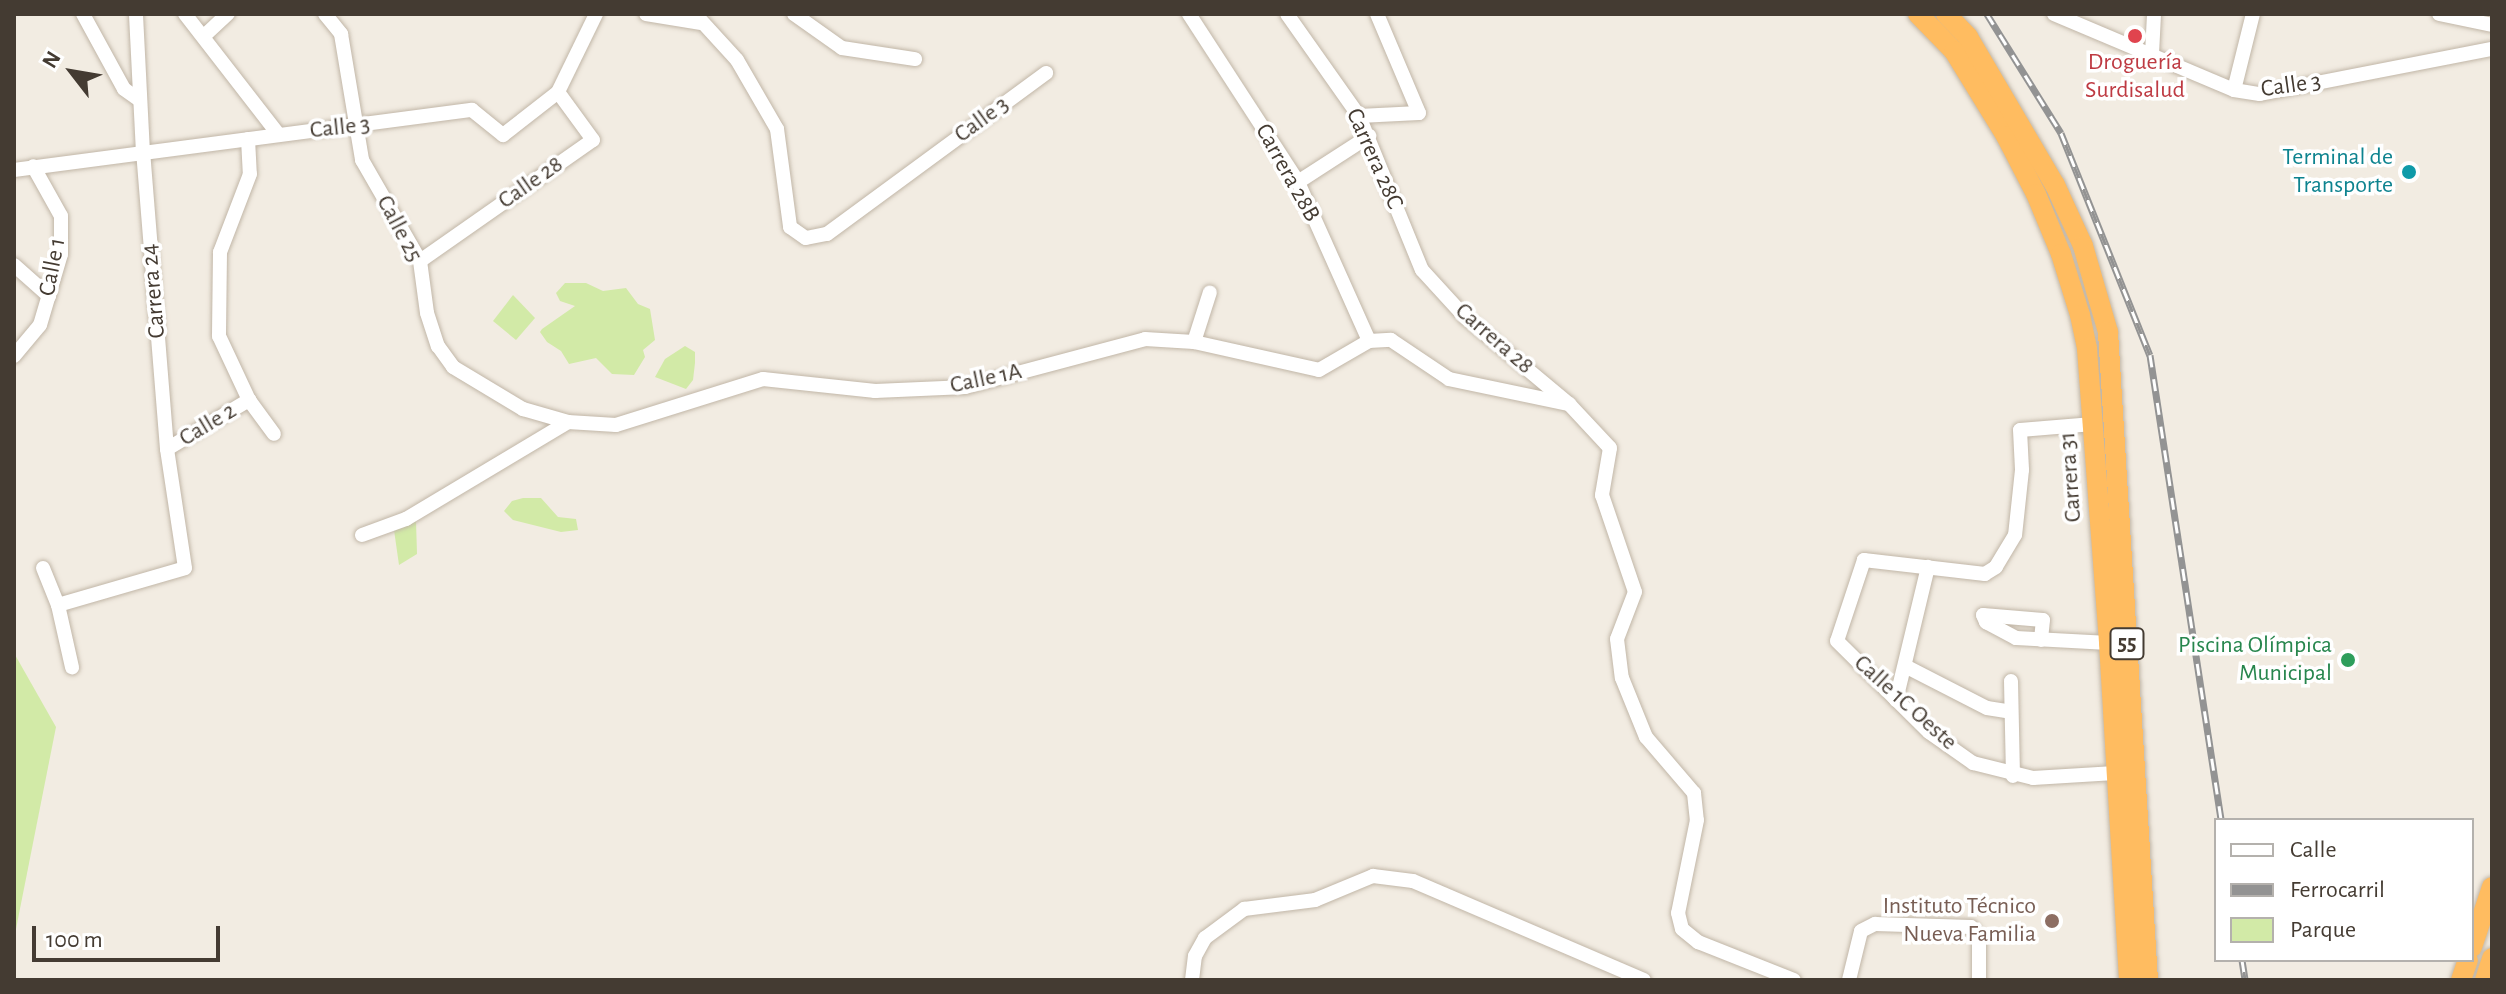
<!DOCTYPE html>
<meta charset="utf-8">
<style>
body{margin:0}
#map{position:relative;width:2506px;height:994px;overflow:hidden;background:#f2ece2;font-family:"Alegreya Sans",sans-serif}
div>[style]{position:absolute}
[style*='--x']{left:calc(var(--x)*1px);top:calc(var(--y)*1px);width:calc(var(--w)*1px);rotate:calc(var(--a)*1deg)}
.green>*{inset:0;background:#d2eaa7}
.roads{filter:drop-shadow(0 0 2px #c1b6a7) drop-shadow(0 0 2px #c1b6a7)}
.minor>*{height:14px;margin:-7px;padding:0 7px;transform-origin:7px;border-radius:7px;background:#fff}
.highway>*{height:20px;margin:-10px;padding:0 10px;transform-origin:10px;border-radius:10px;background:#ffbc60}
.rail>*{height:7px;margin-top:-3.5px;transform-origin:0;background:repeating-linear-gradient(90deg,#fff 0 12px,#939393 0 24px);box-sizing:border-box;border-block:2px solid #939393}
.dots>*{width:22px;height:22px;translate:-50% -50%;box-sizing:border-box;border:4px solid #fff;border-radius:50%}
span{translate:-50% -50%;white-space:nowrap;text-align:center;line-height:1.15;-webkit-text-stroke:7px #fff;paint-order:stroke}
.shield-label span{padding:2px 6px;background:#fff;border:2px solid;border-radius:6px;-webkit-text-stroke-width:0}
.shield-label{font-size:22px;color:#443b32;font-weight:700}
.health-label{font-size:24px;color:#be3a42}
.street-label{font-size:24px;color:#443b32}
.culture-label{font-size:24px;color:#0d838f}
.right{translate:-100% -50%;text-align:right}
.leisure-label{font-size:24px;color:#27864d}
.education-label{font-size:24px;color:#785e54}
.frame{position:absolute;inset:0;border:16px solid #443b32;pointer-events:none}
.legend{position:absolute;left:2214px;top:818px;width:260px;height:144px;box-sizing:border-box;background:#fff;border:2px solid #b4b1ad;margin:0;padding:10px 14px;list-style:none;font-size:24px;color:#443b32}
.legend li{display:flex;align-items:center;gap:16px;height:40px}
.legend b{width:40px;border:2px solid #b4b1ad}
.north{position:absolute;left:32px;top:32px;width:80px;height:80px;-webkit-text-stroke:6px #fff;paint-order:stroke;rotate:301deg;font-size:22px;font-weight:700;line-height:32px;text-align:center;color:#443b32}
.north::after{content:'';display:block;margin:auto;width:28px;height:36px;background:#443b32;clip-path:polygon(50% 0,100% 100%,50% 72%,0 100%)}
.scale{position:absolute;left:32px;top:926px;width:188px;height:36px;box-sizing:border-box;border:4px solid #443b32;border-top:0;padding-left:10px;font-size:24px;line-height:28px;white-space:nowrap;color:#443b32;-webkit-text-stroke:6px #fff;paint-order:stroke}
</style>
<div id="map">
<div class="green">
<div style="clip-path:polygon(565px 283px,586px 283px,603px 291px,626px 288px,638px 304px,650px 309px,655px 340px,643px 350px,645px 357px,634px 375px,612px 374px,596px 358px,569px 364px,561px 351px,547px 342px,540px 332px,542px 329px,575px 306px,560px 301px,556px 293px)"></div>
<div style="clip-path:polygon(513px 295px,535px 318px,516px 340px,493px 321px)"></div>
<div style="clip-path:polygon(685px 346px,695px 352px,695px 363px,693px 380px,686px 389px,655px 377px,665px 359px)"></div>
<div style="clip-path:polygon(523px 498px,541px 498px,558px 517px,576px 519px,578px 530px,561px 532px,513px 520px,504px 511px,512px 501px)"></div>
<div style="clip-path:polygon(416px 521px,417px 554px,399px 565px,394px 530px)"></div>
<div style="clip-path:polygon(14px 653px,56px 727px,14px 939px)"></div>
</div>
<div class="roads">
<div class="minor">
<div style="--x:83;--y:14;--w:85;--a:61.3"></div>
<div style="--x:124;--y:89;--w:19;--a:35"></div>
<div style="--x:185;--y:14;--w:153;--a:52.2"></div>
<div style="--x:325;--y:14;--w:26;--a:51"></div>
<div style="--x:341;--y:34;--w:128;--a:80.5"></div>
<div style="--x:362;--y:160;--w:116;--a:60.1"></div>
<div style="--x:420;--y:261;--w:52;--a:82.3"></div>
<div style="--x:427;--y:313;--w:35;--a:72"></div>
<div style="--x:438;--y:346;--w:26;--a:54"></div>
<div style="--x:453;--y:367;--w:82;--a:31"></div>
<div style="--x:523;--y:409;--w:47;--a:16.1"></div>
<div style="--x:568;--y:422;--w:48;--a:3.6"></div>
<div style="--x:616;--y:425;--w:154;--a:-17.4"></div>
<div style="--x:763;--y:379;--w:113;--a:6.1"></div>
<div style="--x:875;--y:391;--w:90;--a:-2.5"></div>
<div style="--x:965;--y:387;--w:186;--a:-14.9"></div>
<div style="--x:1145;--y:339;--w:49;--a:3.5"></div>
<div style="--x:1194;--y:342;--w:128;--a:12.6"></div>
<div style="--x:1319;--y:370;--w:58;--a:-30.1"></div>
<div style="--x:1369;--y:341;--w:22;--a:-3"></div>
<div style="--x:1391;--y:340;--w:70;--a:33.9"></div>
<div style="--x:1449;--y:379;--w:123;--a:11.8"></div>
<div style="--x:646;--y:14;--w:56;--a:9.3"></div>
<div style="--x:695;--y:14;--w:62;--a:47.6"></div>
<div style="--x:737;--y:60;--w:80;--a:59.9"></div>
<div style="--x:777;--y:129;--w:99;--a:82.4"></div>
<div style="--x:790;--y:227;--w:19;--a:35"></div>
<div style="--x:806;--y:238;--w:21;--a:-11"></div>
<div style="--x:827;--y:234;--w:272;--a:-36.3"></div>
<div style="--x:794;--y:14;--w:59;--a:35.3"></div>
<div style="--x:842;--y:48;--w:74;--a:8.6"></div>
<div style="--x:1189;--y:14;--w:200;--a:57"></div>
<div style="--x:1298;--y:182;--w:174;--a:65.9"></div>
<div style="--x:1287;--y:14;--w:125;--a:54.8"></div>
<div style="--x:1359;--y:116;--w:166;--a:67.8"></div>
<div style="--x:1422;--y:270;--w:65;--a:47.5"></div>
<div style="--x:1466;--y:318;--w:134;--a:39.9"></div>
<div style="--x:1569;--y:404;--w:60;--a:47"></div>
<div style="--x:1610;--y:448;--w:48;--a:99.7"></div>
<div style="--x:1602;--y:495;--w:102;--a:71.2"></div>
<div style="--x:1635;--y:592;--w:50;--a:111"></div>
<div style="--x:1617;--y:639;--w:39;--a:83"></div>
<div style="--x:1622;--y:678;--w:64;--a:67.9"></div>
<div style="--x:1646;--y:737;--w:74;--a:49.4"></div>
<div style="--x:1694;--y:793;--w:27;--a:84"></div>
<div style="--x:1697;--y:820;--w:95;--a:101.5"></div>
<div style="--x:1678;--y:913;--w:16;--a:76"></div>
<div style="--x:1682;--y:929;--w:21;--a:39"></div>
<div style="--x:1698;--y:942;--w:103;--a:21.6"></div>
<div style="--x:2054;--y:14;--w:195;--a:22.9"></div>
<div style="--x:2234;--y:90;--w:26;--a:9"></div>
<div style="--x:2260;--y:94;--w:236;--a:-11"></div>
<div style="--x:2439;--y:14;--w:54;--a:11.7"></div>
<div style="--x:204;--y:36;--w:33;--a:-43"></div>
<div style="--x:2152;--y:54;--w:40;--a:-87.1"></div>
<div style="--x:2234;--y:90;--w:78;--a:-76"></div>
<div style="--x:1359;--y:116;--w:60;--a:-2.9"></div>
<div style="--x:1419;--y:113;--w:108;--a:-113"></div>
<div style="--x:248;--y:139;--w:35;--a:87"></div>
<div style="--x:250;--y:174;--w:84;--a:111"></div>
<div style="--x:220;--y:252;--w:84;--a:90.7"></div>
<div style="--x:219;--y:336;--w:71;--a:64.9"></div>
<div style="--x:249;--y:400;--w:42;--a:53.7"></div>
<div style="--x:14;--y:170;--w:462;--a:-7.5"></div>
<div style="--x:472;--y:110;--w:40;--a:39"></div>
<div style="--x:503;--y:135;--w:70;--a:-38"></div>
<div style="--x:558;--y:92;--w:87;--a:-64"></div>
<div style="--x:1298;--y:182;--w:85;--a:-32.9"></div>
<div style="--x:420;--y:261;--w:211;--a:-35"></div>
<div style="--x:593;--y:140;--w:59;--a:-126.1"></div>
<div style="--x:14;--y:265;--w:47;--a:41.5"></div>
<div style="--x:1194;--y:342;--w:52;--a:-72.3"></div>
<div style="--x:14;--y:356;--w:40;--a:-50"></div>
<div style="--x:40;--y:325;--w:74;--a:-73.5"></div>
<div style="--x:61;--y:254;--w:38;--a:-90"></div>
<div style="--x:61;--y:216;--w:57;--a:-119.2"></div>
<div style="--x:2093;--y:424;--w:73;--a:175.3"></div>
<div style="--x:2020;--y:430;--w:40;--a:87.1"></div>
<div style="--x:2022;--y:470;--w:65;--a:96.1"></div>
<div style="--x:2015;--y:535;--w:37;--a:121"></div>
<div style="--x:1996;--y:567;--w:13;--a:148"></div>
<div style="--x:1985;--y:574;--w:122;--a:-173.4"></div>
<div style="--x:1864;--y:560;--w:85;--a:108.4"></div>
<div style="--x:1837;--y:641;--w:129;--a:44.7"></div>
<div style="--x:1929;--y:732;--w:54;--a:35.2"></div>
<div style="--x:1973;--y:763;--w:62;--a:14"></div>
<div style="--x:2033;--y:778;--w:82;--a:-3.5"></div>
<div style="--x:167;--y:449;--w:96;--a:-30.9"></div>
<div style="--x:362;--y:535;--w:47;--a:-20"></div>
<div style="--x:406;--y:519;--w:189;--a:-30.9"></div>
<div style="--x:43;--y:568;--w:40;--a:68"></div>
<div style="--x:58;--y:605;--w:64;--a:77.3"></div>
<div style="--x:58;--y:605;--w:132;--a:-16.2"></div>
<div style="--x:185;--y:568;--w:120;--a:-98.6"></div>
<div style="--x:167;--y:449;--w:297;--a:-94.6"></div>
<div style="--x:143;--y:153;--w:139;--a:-92.9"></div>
<div style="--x:1983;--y:615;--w:8;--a:67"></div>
<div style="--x:1986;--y:622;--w:34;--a:28"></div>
<div style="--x:2016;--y:638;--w:93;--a:3.1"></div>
<div style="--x:1983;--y:615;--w:60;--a:4.8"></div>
<div style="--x:2043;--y:620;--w:20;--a:96"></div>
<div style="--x:1905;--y:666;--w:92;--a:27.1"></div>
<div style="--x:1987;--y:708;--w:24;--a:9"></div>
<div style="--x:2011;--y:681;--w:95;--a:88.8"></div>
<div style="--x:1896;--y:700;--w:137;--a:-76.5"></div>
<div style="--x:1192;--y:980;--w:24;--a:-83"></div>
<div style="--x:1195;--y:956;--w:21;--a:-61"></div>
<div style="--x:1205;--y:938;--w:49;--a:-36.6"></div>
<div style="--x:1244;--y:909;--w:72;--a:-7.2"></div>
<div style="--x:1315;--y:900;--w:63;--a:-22.5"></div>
<div style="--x:1373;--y:876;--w:40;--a:7.1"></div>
<div style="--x:1413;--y:881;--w:251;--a:23.2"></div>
<div style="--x:1849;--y:980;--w:50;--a:-76.2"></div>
<div style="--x:1861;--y:931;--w:16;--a:-27"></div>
<div style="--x:1875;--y:924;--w:96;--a:1.8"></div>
<div style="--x:1971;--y:927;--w:13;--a:51"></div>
<div style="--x:1979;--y:937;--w:43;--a:90"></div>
</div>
<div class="highway">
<div style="--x:1918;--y:14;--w:52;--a:45.8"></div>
<div style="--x:1954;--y:51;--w:100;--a:58.5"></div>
<div style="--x:2006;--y:136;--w:65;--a:62.7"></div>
<div style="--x:2036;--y:194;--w:65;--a:67.4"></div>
<div style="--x:2061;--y:254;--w:64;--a:72.7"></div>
<div style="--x:2080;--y:315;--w:35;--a:78"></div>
<div style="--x:2087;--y:349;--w:295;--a:85.7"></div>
<div style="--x:2109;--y:643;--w:338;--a:86.6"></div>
<div style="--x:1946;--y:14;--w:32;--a:46"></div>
<div style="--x:1968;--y:37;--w:172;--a:59.6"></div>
<div style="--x:2055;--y:185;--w:67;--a:65.3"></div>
<div style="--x:2083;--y:246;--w:90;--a:73.8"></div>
<div style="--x:2108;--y:332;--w:649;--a:86.47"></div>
<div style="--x:2472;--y:947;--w:63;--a:-71.6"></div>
<div style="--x:2461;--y:980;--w:21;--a:-71"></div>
<div style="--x:2485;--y:980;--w:23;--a:-72"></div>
</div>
</div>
<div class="rail">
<div style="--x:1987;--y:14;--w:140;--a:58.1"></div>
<div style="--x:2061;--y:133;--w:239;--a:68.2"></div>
<div style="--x:2150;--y:355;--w:470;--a:81.3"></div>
<div style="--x:2242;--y:960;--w:20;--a:81"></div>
</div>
<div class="dots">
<div style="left:2135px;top:36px;background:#e0444e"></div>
<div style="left:2409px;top:172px;background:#0f9aa8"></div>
<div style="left:2348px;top:660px;background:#2e9e5b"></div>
<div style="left:2052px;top:921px;background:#8d6e63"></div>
</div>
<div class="shield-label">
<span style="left:2127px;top:644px">55</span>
</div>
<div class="health-label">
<span style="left:2135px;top:77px">Droguería<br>Surdisalud</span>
</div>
<div class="street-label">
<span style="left:2291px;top:86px;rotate:-8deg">Calle 3</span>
<span style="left:982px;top:120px;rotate:-36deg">Calle 3</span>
<span style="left:340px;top:128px;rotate:-6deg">Calle 3</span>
<span style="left:1374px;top:159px;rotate:66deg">Carrera 28C</span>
<span style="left:1287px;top:173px;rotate:61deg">Carrera 28B</span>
<span style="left:531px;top:183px;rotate:-35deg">Calle 28</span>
<span style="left:399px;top:229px;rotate:62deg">Calle 25</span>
<span style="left:53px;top:267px;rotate:-79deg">Calle 1</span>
<span style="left:154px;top:291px;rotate:-95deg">Carrera 24</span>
<span style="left:1494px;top:339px;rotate:41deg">Carrera 28</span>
<span style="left:986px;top:379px;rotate:-12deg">Calle 1A</span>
<span style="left:208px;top:425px;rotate:-31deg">Calle 2</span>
<span style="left:2071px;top:477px;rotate:-94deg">Carrera 31</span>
<span style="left:1905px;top:703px;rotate:42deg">Calle 1C Oeste</span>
</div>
<div class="culture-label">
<span class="right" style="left:2393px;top:172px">Terminal de<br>Transporte</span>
</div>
<div class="leisure-label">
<span class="right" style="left:2332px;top:660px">Piscina Olímpica<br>Municipal</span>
</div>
<div class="education-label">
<span class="right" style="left:2036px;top:921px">Instituto Técnico<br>Nueva Familia</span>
</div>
<div class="frame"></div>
<ul class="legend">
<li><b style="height:10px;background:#fff"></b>Calle</li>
<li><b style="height:10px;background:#939393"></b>Ferrocarril</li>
<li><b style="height:22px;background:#d2eaa7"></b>Parque</li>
</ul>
<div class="north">N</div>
<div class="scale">100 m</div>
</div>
